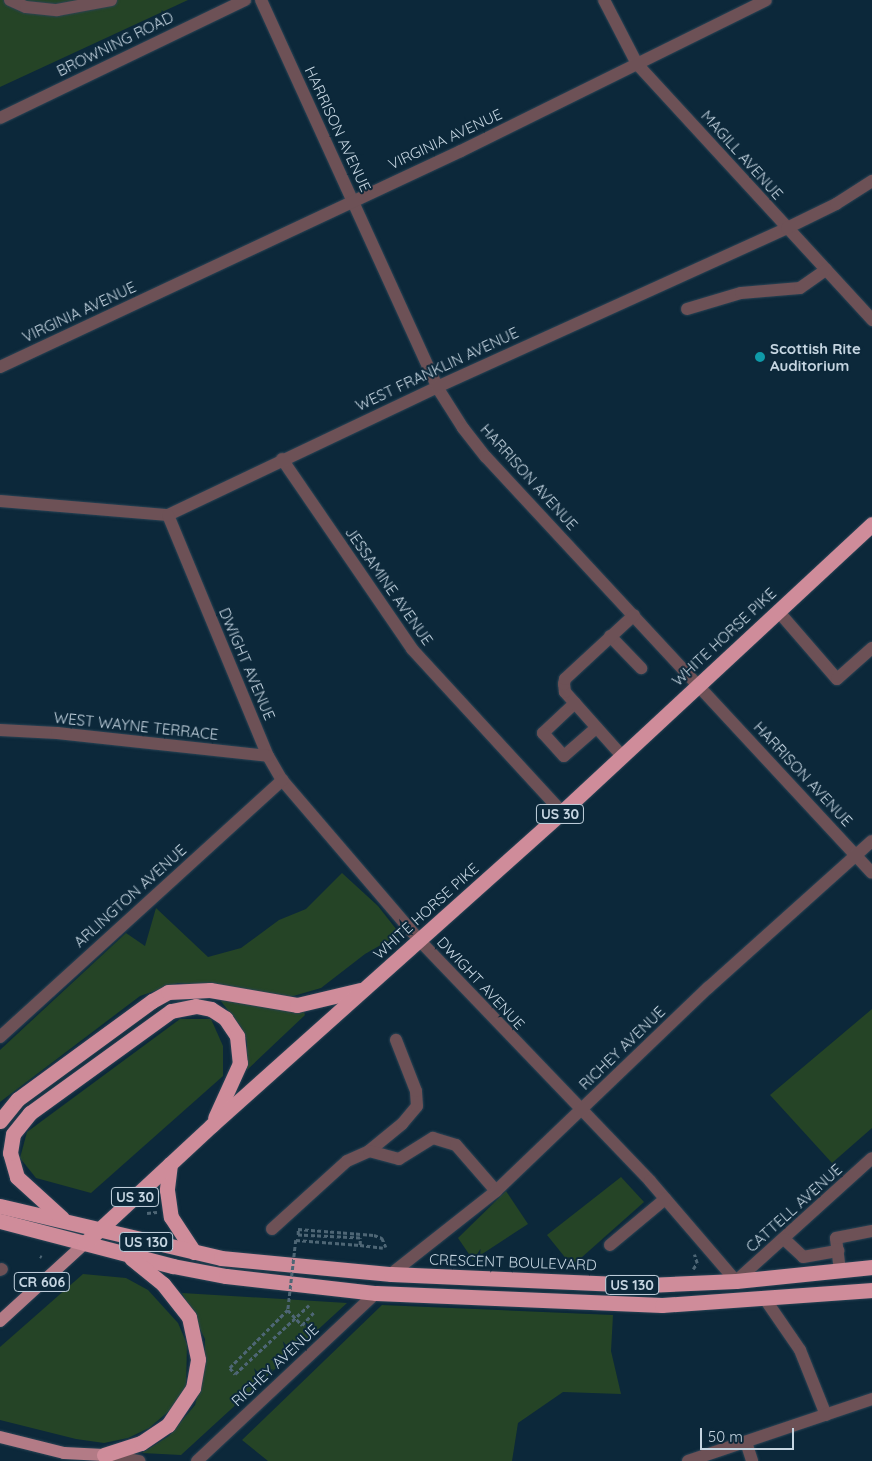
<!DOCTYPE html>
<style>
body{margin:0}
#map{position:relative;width:872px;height:1461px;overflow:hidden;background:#0c283a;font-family:Quicksand,sans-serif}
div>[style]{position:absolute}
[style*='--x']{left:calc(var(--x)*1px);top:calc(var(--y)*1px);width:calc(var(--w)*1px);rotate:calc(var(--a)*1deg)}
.green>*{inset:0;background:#254426}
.path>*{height:2.5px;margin-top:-1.25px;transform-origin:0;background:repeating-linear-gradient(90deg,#4e6675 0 4px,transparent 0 6.5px)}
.roads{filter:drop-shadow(0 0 1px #2a4455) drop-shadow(0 0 1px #2a4455)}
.minor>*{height:12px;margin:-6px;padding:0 6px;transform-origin:6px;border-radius:6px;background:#6d5156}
.major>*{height:12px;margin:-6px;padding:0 6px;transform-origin:6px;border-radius:6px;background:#b37b86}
.highway>*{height:15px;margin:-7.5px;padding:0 7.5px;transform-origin:7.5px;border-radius:7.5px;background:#cf8c9a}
.path-bridge>*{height:2.5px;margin-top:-1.25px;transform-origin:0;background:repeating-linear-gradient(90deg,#4e6675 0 4px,transparent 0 6.5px)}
.dots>*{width:14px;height:14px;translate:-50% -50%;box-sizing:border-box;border:2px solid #0c283a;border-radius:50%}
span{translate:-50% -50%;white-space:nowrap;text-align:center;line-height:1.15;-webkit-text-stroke:4px #0c283a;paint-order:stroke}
.shield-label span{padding:1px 4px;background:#0c283a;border:1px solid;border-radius:4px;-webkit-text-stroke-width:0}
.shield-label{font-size:14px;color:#c5d5e1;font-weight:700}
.street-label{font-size:15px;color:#c5d5e1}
.poi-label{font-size:15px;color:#c5d5e1;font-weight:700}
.left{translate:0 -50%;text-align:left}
.scale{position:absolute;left:700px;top:1428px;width:94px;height:22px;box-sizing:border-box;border:2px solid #c5d5e1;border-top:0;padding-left:6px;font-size:15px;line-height:18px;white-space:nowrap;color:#c5d5e1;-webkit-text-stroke:4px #0c283a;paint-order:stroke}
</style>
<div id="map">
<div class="green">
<div style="clip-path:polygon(0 0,188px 0,0 87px)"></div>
<div style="clip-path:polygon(342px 873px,378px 906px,400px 934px,365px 954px,321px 988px,290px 997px,178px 983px,140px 996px,0 1102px,0 1050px,126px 933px,145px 946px,156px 908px,208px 957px,241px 948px,279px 920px,306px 909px)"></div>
<div style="clip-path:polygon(220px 1000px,304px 1012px,305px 1015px,247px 1070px,247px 1042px,241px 1027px)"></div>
<div style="clip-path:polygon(872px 1009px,872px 1128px,832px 1163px,770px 1095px)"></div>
<div style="clip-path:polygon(180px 1019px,211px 1019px,223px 1046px,223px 1076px,91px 1193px,36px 1178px,20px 1158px,27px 1132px)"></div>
<div style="clip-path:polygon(621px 1177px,644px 1202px,572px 1266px,547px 1235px)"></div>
<div style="clip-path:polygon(506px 1191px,528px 1224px,473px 1260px,458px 1238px)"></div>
<div style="clip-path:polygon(83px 1274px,126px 1278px,148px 1290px,178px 1323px,187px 1344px,186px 1389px,169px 1411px,149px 1428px,128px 1438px,104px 1443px,76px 1439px,0 1420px,0 1347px)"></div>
<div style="clip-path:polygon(182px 1293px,347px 1303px,181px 1455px,142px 1453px,169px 1436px,195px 1405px,204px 1372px,205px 1339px)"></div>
<div style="clip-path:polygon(382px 1305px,613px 1315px,611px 1351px,621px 1394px,563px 1392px,518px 1423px,512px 1461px,268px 1461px,242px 1440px)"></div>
</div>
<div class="path">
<div style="--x:147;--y:1213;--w:10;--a:-6"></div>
<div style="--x:296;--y:1240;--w:64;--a:4.5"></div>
<div style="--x:360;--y:1245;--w:7;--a:-90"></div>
<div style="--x:360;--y:1238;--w:62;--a:-177.2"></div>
<div style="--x:298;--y:1235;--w:6;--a:-90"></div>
<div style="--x:298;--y:1229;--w:76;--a:4.5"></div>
<div style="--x:374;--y:1235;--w:9;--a:21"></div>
<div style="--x:382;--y:1238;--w:10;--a:66"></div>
<div style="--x:360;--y:1245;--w:23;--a:7"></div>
<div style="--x:40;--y:1256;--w:2;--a:27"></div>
<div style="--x:693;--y:1269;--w:7;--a:-56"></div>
<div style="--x:697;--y:1263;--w:9;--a:-108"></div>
<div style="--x:288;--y:1310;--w:21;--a:47"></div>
<div style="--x:302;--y:1325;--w:19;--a:-47"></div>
</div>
<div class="roads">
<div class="minor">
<div style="--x:10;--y:0;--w:17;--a:24"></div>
<div style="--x:26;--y:7;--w:31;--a:6"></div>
<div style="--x:57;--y:10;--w:55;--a:-10.5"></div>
<div style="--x:261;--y:0;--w:425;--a:65.5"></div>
<div style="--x:437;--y:387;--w:49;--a:57.6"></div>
<div style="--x:463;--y:428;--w:37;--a:52"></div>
<div style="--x:486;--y:457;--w:567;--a:47.14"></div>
<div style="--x:604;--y:0;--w:72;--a:62.7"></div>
<div style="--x:637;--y:64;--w:348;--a:47.4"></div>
<div style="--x:0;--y:118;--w:272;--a:-25.7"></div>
<div style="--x:687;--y:309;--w:56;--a:-16.5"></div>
<div style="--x:741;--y:293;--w:59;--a:-4.8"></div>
<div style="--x:800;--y:288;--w:32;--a:-35"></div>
<div style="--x:0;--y:367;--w:509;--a:-25.11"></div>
<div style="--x:461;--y:151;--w:340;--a:-26.3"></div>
<div style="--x:282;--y:459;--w:230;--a:55.6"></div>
<div style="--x:412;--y:649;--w:222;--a:47.4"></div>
<div style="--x:0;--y:501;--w:169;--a:4.8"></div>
<div style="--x:168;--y:515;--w:298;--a:-25.4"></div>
<div style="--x:437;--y:387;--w:384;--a:-24.4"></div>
<div style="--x:787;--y:228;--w:55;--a:-26.1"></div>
<div style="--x:836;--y:204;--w:43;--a:-32.6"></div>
<div style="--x:168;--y:515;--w:261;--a:67.5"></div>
<div style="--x:268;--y:756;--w:28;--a:60"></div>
<div style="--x:282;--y:780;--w:212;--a:49.4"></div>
<div style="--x:420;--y:941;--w:332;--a:46.2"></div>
<div style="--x:650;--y:1181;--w:132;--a:49.3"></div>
<div style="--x:736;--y:1281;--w:183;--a:-42.1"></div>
<div style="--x:778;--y:611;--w:90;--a:49.1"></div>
<div style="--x:837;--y:679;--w:47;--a:-41.5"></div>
<div style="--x:610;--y:636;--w:45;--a:45.9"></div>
<div style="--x:575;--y:703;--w:44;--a:136.8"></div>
<div style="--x:543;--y:733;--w:31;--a:48"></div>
<div style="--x:564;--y:756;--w:43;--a:-41.2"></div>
<div style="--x:0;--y:730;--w:57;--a:3"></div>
<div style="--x:57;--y:733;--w:212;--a:6.2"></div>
<div style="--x:622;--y:756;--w:86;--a:-131.7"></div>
<div style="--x:565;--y:692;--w:8;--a:-97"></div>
<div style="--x:564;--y:684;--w:5;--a:-79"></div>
<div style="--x:565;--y:679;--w:94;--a:-42.8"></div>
<div style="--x:0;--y:1037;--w:382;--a:-42.3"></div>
<div style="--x:369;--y:1151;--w:43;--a:-39.3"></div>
<div style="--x:402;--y:1124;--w:23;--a:-50"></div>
<div style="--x:417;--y:1106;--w:15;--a:-94"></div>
<div style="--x:416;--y:1091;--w:55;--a:-111.4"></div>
<div style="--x:272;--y:1229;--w:101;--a:-42.2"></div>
<div style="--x:347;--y:1161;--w:24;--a:-24"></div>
<div style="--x:369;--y:1151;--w:31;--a:15"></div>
<div style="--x:399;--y:1159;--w:40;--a:-32"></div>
<div style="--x:433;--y:1138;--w:24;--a:17"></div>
<div style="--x:456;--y:1145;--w:61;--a:49"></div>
<div style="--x:784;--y:1239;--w:26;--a:43"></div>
<div style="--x:803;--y:1257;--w:36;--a:-10"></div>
<div style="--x:610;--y:1245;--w:72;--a:-39.9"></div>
<div style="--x:0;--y:1270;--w:2;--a:-27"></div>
<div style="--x:840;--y:1271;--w:33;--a:-97"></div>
<div style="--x:836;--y:1238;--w:37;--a:-11"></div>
<div style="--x:391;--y:1274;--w:134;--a:-38.3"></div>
<div style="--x:496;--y:1191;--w:294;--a:-43.8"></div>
<div style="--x:708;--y:988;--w:220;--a:-41.9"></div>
<div style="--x:765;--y:1299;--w:62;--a:55.5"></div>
<div style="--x:800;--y:1350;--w:70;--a:68.2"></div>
<div style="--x:746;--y:1442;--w:20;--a:72"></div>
<div style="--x:104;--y:1455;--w:36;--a:10"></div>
<div style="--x:197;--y:1461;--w:245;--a:-43.2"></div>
<div style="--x:688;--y:1461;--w:194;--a:-18.6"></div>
</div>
<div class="major">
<div style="--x:0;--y:1321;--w:115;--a:-42.5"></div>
<div style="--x:0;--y:1437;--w:66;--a:14"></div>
<div style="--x:64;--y:1453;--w:40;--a:2.9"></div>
</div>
<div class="highway">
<div style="--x:0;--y:1121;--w:28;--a:-51"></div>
<div style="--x:18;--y:1099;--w:166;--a:-36.2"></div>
<div style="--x:152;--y:1001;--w:18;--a:-29"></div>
<div style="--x:168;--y:992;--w:42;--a:-2.7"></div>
<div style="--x:210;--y:990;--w:88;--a:9.8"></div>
<div style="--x:297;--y:1005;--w:65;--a:-13.4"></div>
<div style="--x:170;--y:1164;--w:26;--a:97"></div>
<div style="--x:167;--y:1190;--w:27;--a:82"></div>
<div style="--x:171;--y:1217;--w:42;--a:56.7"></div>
<div style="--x:0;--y:1206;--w:227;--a:13.2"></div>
<div style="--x:221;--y:1258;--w:171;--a:5.4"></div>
<div style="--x:391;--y:1274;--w:256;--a:2.5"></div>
<div style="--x:647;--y:1285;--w:89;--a:-2.6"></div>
<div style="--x:736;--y:1281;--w:137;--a:-5.9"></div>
<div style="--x:62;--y:1218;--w:61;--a:-137.7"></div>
<div style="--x:17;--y:1177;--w:25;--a:-106"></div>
<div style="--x:10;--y:1153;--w:19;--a:-81"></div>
<div style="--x:13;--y:1134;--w:27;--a:-51"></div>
<div style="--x:30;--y:1113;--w:174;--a:-35.9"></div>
<div style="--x:171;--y:1011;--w:25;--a:-11"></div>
<div style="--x:196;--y:1006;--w:15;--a:11"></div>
<div style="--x:211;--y:1009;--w:17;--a:33"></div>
<div style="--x:225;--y:1018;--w:22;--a:56"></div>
<div style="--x:237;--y:1036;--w:27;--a:84"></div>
<div style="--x:240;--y:1063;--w:60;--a:114.4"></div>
<div style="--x:0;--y:1221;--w:179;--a:14.6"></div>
<div style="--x:173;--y:1266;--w:54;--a:10.7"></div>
<div style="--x:226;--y:1276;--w:151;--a:6.5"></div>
<div style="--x:376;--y:1293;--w:286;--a:2.4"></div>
<div style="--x:662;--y:1305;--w:211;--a:-4.1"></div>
<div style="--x:85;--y:1243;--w:173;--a:-42.9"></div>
<div style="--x:212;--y:1125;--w:470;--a:-41.8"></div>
<div style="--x:562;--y:812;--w:423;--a:-42.9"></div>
<div style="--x:104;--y:1455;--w:39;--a:-18"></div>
<div style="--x:141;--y:1443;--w:32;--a:-34"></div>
<div style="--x:168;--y:1425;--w:45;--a:-56"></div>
<div style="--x:193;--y:1388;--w:29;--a:-80"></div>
<div style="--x:198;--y:1359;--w:43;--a:-102.1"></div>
<div style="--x:189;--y:1317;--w:42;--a:-128.2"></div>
<div style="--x:163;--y:1284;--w:41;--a:-140.9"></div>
</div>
</div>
<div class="path-bridge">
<div style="--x:296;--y:1240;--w:70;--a:96.5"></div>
<div style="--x:288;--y:1310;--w:82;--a:135"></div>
<div style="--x:230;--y:1368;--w:8;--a:50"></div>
<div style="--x:235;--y:1374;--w:101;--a:-43"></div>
</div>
<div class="dots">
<div style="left:760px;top:357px;background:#0f9aa8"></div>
</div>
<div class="shield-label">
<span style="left:560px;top:814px">US 30</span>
<span style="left:135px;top:1197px">US 30</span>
<span style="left:146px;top:1242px">US 130</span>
<span style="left:42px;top:1282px">CR 606</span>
<span style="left:632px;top:1285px">US 130</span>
</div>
<div class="street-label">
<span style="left:115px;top:44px;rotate:-26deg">BROWNING ROAD</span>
<span style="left:338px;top:129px;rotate:65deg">HARRISON AVENUE</span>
<span style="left:445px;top:139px;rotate:-25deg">VIRGINIA AVENUE</span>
<span style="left:742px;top:155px;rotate:48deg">MAGILL AVENUE</span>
<span style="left:79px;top:312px;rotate:-25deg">VIRGINIA AVENUE</span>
<span style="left:437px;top:369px;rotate:-25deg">WEST FRANKLIN AVENUE</span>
<span style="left:529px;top:477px;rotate:48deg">HARRISON AVENUE</span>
<span style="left:389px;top:586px;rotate:55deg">JESSAMINE AVENUE</span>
<span style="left:724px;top:637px;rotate:-43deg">WHITE HORSE PIKE</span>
<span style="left:247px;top:664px;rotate:67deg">DWIGHT AVENUE</span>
<span style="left:136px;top:726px;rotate:6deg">WEST WAYNE TERRACE</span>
<span style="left:803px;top:774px;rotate:47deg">HARRISON AVENUE</span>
<span style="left:130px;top:896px;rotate:-42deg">ARLINGTON AVENUE</span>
<span style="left:426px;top:911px;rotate:-42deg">WHITE HORSE PIKE</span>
<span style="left:481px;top:983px;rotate:47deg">DWIGHT AVENUE</span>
<span style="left:622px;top:1048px;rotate:-44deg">RICHEY AVENUE</span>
<span style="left:794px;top:1208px;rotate:-42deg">CATTELL AVENUE</span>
<span style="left:513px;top:1262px;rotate:2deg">CRESCENT BOULEVARD</span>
<span style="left:275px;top:1365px;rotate:-43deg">RICHEY AVENUE</span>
</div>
<div class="poi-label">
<span class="left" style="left:770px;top:357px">Scottish Rite<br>Auditorium</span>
</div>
<div class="scale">50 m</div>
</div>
